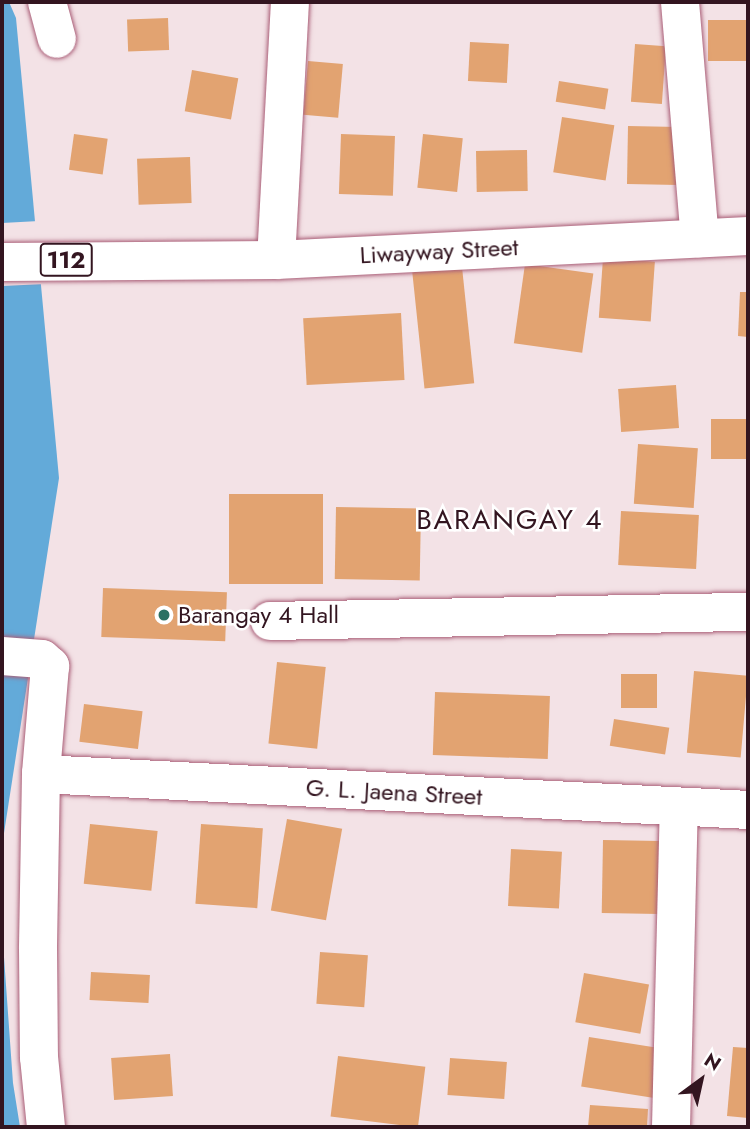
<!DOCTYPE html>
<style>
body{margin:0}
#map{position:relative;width:750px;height:1129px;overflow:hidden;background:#f3e2e6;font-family:Jost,sans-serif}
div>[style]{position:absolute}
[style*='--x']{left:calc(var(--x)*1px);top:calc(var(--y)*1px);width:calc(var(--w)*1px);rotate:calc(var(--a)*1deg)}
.water>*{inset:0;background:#63aad9}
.pier>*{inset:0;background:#f3e2e6}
.building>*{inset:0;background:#e2a371;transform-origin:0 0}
.roads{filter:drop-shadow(0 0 2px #aa5f78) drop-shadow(0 0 2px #aa5f78)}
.minor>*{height:38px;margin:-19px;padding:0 19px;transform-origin:19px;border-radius:19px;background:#fff}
.major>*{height:38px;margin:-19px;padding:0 19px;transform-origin:19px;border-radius:19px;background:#fff}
.dots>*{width:19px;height:19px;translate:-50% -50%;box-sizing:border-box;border:4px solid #fff;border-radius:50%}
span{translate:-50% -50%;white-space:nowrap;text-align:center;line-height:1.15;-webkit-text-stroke:5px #fff;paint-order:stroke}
.shield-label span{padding:2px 5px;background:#fff;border:2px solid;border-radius:5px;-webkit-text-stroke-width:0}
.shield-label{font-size:23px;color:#331520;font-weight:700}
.street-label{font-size:24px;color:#331520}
.poi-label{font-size:24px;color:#331520}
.left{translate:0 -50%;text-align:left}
.quarter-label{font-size:28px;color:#331520;letter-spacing:2px}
.frame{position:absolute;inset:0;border:4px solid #331520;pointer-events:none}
.north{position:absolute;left:666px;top:1045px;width:70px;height:70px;-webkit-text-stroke:5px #fff;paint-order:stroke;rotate:33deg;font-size:19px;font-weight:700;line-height:28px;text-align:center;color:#331520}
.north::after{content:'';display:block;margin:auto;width:24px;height:32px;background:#331520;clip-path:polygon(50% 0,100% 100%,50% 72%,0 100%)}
</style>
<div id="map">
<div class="water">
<div style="clip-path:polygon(2px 2px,9px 2px,16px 18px,59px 478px,2px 846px)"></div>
<div style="clip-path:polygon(2px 929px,13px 1083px,20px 1127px,2px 1127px)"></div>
</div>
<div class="pier">
<div style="clip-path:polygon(39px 221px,45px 284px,2px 286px,2px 223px)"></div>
</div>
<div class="building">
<div style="left:168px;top:18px;width:32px;height:41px;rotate:88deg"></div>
<div style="left:748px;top:20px;width:41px;height:40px;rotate:90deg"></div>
<div style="left:470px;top:42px;width:39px;height:39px;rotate:3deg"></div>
<div style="left:635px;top:44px;width:31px;height:58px;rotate:4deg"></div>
<div style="left:308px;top:61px;width:35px;height:54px;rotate:5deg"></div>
<div style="left:192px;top:70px;width:47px;height:42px;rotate:10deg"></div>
<div style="left:559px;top:81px;width:50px;height:21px;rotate:9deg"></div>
<div style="left:562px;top:117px;width:53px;height:56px;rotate:9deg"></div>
<div style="left:628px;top:126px;width:51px;height:58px;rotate:1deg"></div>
<div style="left:74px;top:134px;width:34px;height:36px;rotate:8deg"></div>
<div style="left:341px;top:134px;width:54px;height:60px;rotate:2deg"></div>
<div style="left:423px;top:134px;width:40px;height:54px;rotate:6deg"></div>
<div style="left:527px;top:150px;width:41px;height:51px;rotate:89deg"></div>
<div style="left:190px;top:157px;width:46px;height:53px;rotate:88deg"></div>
<div style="left:603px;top:258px;width:52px;height:60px;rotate:4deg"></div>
<div style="left:525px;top:264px;width:69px;height:80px;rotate:8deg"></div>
<div style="left:462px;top:267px;width:117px;height:50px;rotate:84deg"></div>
<div style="clip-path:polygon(740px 292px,748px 292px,748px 337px,738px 336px)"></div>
<div style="left:401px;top:313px;width:67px;height:98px;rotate:87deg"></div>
<div style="left:676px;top:385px;width:43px;height:58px;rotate:86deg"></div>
<div style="left:748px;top:419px;width:40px;height:37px;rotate:90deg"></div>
<div style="left:638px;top:444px;width:60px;height:60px;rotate:4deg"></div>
<div style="left:229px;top:494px;width:94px;height:90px"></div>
<div style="left:336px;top:507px;width:85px;height:72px;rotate:1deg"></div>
<div style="left:621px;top:511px;width:78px;height:54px;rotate:3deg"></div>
<div style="left:103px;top:588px;width:124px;height:49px;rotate:2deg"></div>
<div style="left:277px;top:662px;width:49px;height:82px;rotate:6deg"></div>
<div style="left:694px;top:671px;width:54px;height:82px;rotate:5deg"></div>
<div style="left:621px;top:674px;width:36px;height:34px"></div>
<div style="left:435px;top:692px;width:115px;height:63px;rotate:2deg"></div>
<div style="left:84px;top:704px;width:59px;height:38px;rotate:7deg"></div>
<div style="left:614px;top:719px;width:56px;height:27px;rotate:9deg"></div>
<div style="left:287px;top:819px;width:56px;height:93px;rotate:10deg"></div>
<div style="left:90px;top:824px;width:68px;height:60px;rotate:6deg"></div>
<div style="left:201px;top:824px;width:62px;height:80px;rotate:4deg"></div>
<div style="left:603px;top:840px;width:57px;height:73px;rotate:1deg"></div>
<div style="left:511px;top:849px;width:51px;height:57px;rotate:3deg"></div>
<div style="left:320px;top:952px;width:48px;height:52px;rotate:4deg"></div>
<div style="left:91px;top:972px;width:59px;height:28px;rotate:3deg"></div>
<div style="left:584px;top:973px;width:66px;height:50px;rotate:10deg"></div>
<div style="left:589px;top:1037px;width:74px;height:50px;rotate:9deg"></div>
<div style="clip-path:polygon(733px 1047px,748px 1048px,748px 1118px,727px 1116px)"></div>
<div style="left:170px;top:1054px;width:42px;height:59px;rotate:86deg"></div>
<div style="left:338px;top:1056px;width:88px;height:61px;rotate:7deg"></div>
<div style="left:450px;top:1058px;width:57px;height:37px;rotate:4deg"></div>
<div style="clip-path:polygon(590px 1105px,648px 1109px,647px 1127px,588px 1127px)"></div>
</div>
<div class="roads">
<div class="minor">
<div style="--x:47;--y:2;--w:38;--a:75"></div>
<div style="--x:680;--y:2;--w:237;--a:85.2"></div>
<div style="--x:276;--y:260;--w:258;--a:-86.9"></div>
<div style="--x:270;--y:621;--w:478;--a:-1.1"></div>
<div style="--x:2;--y:656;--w:40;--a:4.3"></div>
<div style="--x:42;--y:659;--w:11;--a:41"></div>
<div style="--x:50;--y:666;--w:108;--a:94.8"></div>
<div style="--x:41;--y:774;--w:175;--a:91"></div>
<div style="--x:38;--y:949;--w:108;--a:89.5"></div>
<div style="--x:39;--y:1057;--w:70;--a:84.3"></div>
<div style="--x:41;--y:774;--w:708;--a:2.91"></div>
<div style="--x:671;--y:1127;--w:320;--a:-88.6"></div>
</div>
<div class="major">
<div style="--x:2;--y:262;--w:274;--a:-0.4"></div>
<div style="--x:276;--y:260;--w:473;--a:-2.9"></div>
</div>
</div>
<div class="dots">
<div style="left:164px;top:615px;background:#2b7063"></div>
</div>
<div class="shield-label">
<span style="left:66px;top:260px">112</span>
</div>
<div class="street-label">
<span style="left:439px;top:251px;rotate:-3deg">Liwayway Street</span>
<span style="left:394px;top:792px;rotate:3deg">G. L. Jaena Street</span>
</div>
<div class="poi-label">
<span class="left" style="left:178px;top:615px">Barangay 4 Hall</span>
</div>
<div class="quarter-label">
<span style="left:510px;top:520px">BARANGAY 4</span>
</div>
<div class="frame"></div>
<div class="north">N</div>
</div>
